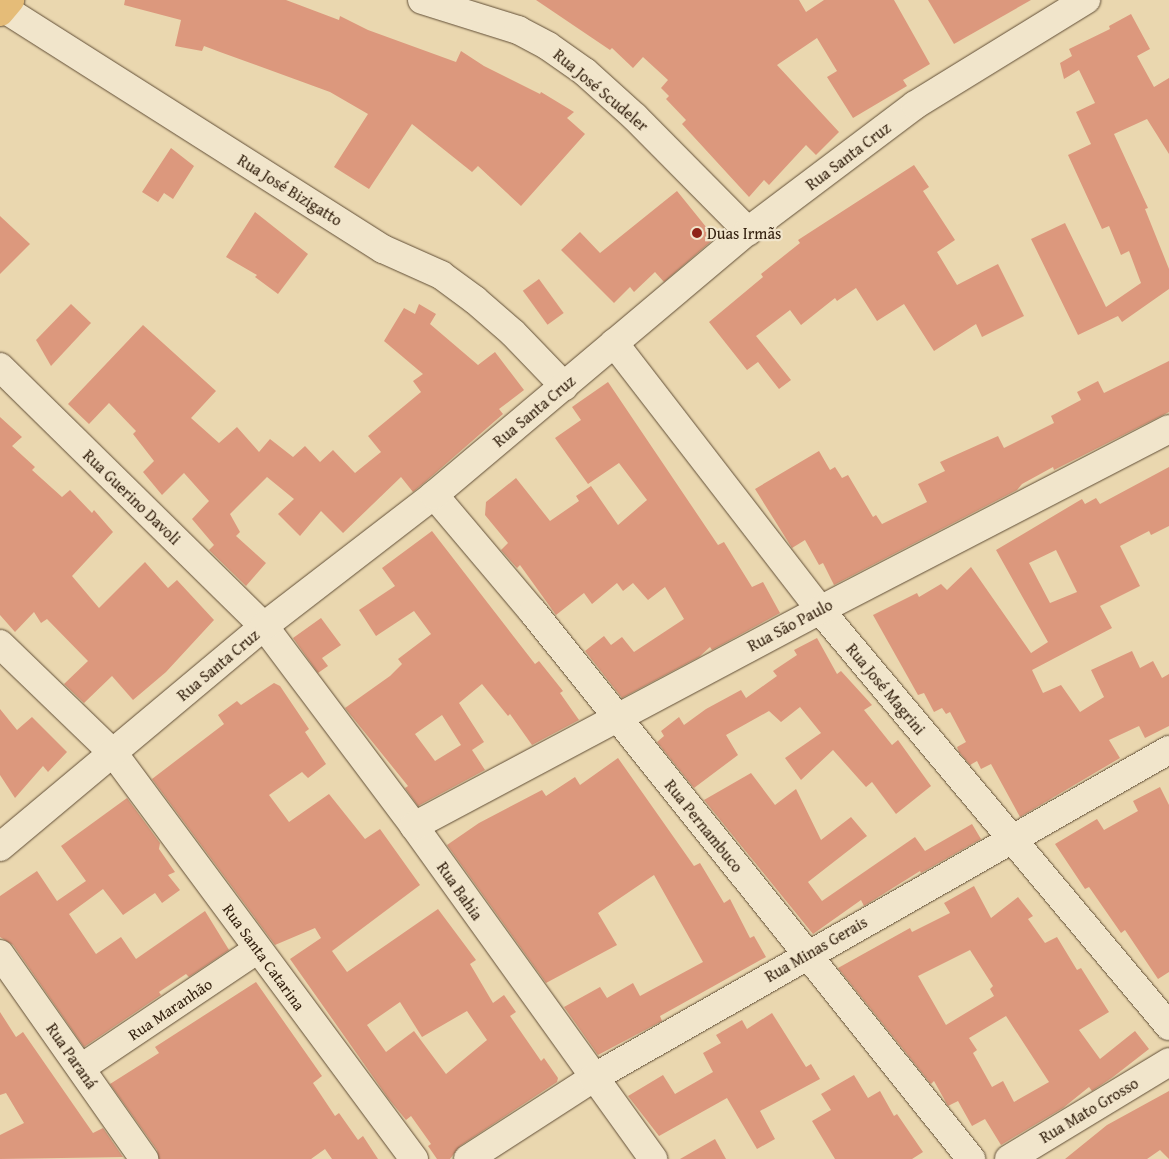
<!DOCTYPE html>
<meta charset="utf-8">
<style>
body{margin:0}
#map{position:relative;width:1169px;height:1159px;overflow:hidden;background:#ead7af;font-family:"Gentium Book Plus",serif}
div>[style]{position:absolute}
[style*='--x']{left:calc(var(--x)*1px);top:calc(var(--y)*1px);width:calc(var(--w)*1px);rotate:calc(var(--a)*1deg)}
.building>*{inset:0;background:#dc987d;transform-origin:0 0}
.roads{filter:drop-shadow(0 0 1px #614e36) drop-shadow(0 0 1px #614e36)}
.minor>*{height:28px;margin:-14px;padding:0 14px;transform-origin:14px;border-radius:14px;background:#f1e5cb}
.major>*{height:28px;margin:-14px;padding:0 14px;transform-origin:14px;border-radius:14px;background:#e5bc78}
.dots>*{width:14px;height:14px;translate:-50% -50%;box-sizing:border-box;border:2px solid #f1e5cb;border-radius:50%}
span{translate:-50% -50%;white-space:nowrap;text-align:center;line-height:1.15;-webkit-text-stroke:4.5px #f1e5cb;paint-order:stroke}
.street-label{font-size:16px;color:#33200e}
.poi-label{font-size:16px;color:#33200e}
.left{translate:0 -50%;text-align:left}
</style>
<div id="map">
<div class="building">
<div style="clip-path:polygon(125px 0,286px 0,339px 20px,340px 16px,368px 30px,456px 62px,461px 51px,484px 66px,540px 94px,541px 92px,574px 112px,567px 118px,585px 134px,521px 206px,478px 166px,472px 172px,412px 124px,369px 189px,334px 167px,368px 114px,330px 92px,220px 52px,204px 46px,202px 51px,175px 46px,181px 20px,124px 5px)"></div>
<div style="clip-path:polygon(536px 0,799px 0,806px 12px,824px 0,894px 0,930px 64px,903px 80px,907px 86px,853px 118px,827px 77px,837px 71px,817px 38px,777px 65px,839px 132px,816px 155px,806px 145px,769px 185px,764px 180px,749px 197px,682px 124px,686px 120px,666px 99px,669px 96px,661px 88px,668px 80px,643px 57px,633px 68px,612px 48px,610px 50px)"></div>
<div style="clip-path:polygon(928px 0,1031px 0,954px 44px)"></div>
<div style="clip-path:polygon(1131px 14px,1150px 49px,1137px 56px,1154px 87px,1169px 78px,1169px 154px,1147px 119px,1114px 134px,1148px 208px,1145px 209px,1169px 269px,1169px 289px,1122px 322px,1118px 316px,1078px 335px,1031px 239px,1065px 223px,1106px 307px,1141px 283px,1129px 251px,1121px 255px,1109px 226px,1102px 229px,1068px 155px,1091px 144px,1076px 112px,1095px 103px,1079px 70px,1064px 79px,1060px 63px,1072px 56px,1069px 49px,1110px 29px,1109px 26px)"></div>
<div style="clip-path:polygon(171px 148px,194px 166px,173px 199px,164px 193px,158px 202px,142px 192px)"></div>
<div style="clip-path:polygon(914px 165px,929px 187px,923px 191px,955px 240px,937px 252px,957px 285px,998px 264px,1024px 316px,982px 337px,976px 324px,934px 351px,904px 304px,877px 321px,856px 288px,837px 301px,835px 298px,801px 325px,790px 310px,756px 336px,791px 380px,779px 389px,758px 362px,747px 370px,709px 322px,763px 277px,761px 274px,800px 243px,798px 240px)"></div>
<div style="clip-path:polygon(677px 191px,715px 238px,664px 282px,655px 272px,634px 292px,630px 287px,614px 303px,561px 250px,580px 232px,600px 253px)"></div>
<div style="clip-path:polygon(255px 212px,308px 254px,278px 294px,255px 277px,257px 275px,226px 257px)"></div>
<div style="clip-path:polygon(0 216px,30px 244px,0 274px)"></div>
<div style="left:539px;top:279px;width:42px;height:20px;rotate:54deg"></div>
<div style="clip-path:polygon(71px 304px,91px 323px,51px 366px,36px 340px)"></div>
<div style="clip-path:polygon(419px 304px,436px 314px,430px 324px,478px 365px,495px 352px,524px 390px,499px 409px,503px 414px,424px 483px,413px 492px,401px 477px,343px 533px,321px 511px,300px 536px,278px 514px,294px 499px,267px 477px,230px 514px,240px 532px,236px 536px,266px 563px,246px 586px,209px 550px,214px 545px,192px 519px,209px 501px,184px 473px,162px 495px,143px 472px,154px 461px,133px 434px,136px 431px,109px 403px,89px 424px,68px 404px,143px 325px,216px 391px,191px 418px,219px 443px,237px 427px,259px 452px,270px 439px,293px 457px,305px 446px,320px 462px,333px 450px,355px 473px,381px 452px,368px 436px,421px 392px,413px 381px,423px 374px,384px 341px,404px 308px,415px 314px)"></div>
<div style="clip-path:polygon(1169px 361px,1169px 412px,1054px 470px,1053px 467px,1022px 484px,1017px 490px,834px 585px,823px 563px,819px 565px,805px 540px,792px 548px,755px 489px,819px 451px,830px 470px,835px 467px,842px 478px,848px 475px,873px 517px,876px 515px,882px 524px,927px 502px,918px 484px,945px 471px,940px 462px,998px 436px,1004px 448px,1054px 423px,1051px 416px,1081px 400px,1077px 392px,1098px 381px,1104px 393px)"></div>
<div style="clip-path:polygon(608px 382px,718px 545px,724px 542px,752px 587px,763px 582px,780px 613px,712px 650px,710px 647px,699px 657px,622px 698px,585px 651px,604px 636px,611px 645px,622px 637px,634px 652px,684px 619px,665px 587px,648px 600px,633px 583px,623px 591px,617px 583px,592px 604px,584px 593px,556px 615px,520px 565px,517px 568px,501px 550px,508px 543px,485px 515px,486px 502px,516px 478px,550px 521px,579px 501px,576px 496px,591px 486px,618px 525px,647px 500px,619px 463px,588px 484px,555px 438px,581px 420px,572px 407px)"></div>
<div style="clip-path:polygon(0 417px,22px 437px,12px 446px,35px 467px,32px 470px,62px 497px,70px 490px,92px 513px,94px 510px,113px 532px,72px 576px,99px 608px,145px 562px,168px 588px,177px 580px,214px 620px,166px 672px,133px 700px,112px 676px,84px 703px,64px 684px,88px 661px,47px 619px,41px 623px,34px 612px,15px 632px,0 615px)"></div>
<div style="clip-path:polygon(evenodd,1169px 467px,1169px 526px,1151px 535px,1149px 531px,1120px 546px,1140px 586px,1100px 606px,1112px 628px,1032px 670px,1043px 693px,1061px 685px,1080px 712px,1104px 697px,1091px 670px,1132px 651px,1140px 668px,1153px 661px,1162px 678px,1169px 674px,1169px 726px,1145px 738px,1139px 726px,1109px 740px,1120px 758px,1020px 817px,991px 764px,981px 769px,977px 761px,970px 765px,959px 752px,957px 747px,966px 742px,950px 712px,946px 714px,942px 708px,934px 712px,924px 693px,918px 695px,873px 615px,917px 593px,919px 597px,941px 584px,947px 590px,971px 567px,1031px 653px,1048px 642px,996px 550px,1082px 499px,1085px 504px,1096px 498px,1100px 504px,1169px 467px,1056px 550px,1077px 592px,1050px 603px,1029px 563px,1056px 550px)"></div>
<div style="clip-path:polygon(evenodd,432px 531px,535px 664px,539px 661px,563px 691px,560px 693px,579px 720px,532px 745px,510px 714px,508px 716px,482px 684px,459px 703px,484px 742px,472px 750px,485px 770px,418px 806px,405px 788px,408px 786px,345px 708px,390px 676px,402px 664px,398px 659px,431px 634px,414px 611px,376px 636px,359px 610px,395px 586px,382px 568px,432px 531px,442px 715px,461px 745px,435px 761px,415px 734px,442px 715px)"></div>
<div style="clip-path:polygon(321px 618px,341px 645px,322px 658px,328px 666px,318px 673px,293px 638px)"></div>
<div style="clip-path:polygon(817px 638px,837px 674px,841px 671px,872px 705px,864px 710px,892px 745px,898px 740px,931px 786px,896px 814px,872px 782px,866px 787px,833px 750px,801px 780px,785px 758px,821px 733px,800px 707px,781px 722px,769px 711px,726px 735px,738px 755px,694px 788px,657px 742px,664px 736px,661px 731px,679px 717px,684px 725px,706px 709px,741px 690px,746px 698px,777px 676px,773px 671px,797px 655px,794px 650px)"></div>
<div style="clip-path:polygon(evenodd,274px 683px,280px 686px,309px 729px,305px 732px,326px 764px,308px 778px,302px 772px,269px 795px,289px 822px,329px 794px,365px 839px,380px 829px,420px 885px,332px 951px,347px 972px,438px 909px,476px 960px,470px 964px,493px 1003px,504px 995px,516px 1012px,510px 1016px,541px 1061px,544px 1058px,558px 1078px,557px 1082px,460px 1146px,450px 1159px,437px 1159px,428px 1146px,431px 1144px,411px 1116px,406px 1120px,388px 1098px,290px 959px,321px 938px,315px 928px,275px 945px,152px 779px,224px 724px,218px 715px,237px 701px,241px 705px,274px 683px,400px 1002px,422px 1037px,467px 1011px,487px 1040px,446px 1074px,414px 1031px,386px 1052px,367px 1025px,400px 1002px)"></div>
<div style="clip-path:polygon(0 709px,17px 730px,32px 717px,67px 752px,48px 772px,43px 766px,15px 798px,0 775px)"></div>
<div style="clip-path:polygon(618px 758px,694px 866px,700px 863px,724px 903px,730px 899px,750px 938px,754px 936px,766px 957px,660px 1016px,662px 1021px,598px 1055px,564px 1007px,600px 987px,607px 998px,633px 983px,640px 996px,703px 962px,654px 875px,598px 913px,617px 945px,546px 983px,447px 845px,479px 823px,542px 790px,546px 796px,575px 777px,580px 785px)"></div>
<div style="clip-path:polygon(751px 773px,775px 805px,796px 789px,821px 840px,851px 817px,867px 836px,808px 882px,822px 901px,915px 837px,925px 851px,972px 824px,981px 839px,921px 873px,920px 871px,864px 906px,861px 900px,813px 934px,704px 800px)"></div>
<div style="clip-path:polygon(1160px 787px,1169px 805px,1169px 972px,1158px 979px,1125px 930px,1121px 933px,1089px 887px,1085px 889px,1055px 844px,1097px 819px,1104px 830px,1138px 811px,1133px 801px)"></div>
<div style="clip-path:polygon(127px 798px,160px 843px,159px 849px,175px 872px,168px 875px,180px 890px,162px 903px,155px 893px,123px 915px,103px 889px,69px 914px,96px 954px,121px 937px,136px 959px,205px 911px,229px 950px,189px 977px,186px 974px,159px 992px,161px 995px,84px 1047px,13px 945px,0 937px,0 896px,37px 871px,57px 901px,86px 881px,61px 846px)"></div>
<div style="clip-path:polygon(evenodd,974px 886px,991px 918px,1018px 897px,1033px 916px,1028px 919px,1045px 943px,1057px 937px,1077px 970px,1081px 968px,1109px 1012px,1079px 1030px,1100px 1059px,1135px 1031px,1149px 1049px,1113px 1077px,1092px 1091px,1089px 1087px,1063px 1108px,1001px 1145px,985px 1119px,972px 1126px,958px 1101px,948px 1106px,934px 1081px,931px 1084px,838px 968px,910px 928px,912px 932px,950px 913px,944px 903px,974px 886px,970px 950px,993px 986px,990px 989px,994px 996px,946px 1025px,918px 976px,970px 950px,974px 886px,1006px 1016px,1049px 1082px,1014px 1102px,1003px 1081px,992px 1087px,973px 1053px,977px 1050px,969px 1038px,1006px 1016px)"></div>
<div style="clip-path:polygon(256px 982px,322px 1076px,313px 1083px,335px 1116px,339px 1113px,358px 1140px,363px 1136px,378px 1159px,332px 1159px,325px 1149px,311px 1159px,159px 1159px,157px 1150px,110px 1084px,159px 1053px,155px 1047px)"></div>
<div style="clip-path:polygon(0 1012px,16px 1037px,23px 1032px,93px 1133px,103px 1128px,123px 1157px,0 1159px,0 1135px,24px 1123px,6px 1093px,0 1095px)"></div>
<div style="clip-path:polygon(772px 1013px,806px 1067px,811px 1064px,820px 1079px,760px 1111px,775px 1139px,757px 1149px,727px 1098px,659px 1136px,628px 1096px,663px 1075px,675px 1094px,713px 1072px,703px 1053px,721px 1043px,716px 1035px,742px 1020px,747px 1029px)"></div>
<div style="clip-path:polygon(854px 1075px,868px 1098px,880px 1091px,894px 1116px,897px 1114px,923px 1152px,912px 1159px,835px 1159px,812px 1121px,831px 1110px,821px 1094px)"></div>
<div style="clip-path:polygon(1169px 1091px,1169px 1159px,1160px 1150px,1147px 1159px,1065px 1159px,1107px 1125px)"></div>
<div style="clip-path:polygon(715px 1139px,726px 1159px,680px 1159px)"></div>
</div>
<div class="roads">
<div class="minor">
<div style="--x:422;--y:0;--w:101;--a:17.4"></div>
<div style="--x:518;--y:30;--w:34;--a:28"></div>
<div style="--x:548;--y:46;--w:45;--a:35.1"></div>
<div style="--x:585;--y:72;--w:67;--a:42"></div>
<div style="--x:635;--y:117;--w:161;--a:45.3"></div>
<div style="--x:3;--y:8;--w:450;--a:32.4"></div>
<div style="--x:383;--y:249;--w:64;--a:24.1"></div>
<div style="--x:441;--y:275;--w:42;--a:36.3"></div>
<div style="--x:475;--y:300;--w:50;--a:41"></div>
<div style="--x:513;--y:333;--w:74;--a:46.1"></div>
<div style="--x:614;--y:343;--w:337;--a:52.3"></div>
<div style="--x:820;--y:610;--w:543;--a:50.01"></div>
<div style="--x:0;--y:367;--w:370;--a:44.5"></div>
<div style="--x:264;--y:626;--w:250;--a:53.1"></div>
<div style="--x:414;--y:826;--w:410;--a:54.3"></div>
<div style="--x:434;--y:495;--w:153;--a:49.8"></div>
<div style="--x:533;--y:612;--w:701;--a:51.31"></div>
<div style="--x:0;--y:644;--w:158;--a:44"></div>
<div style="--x:114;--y:754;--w:504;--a:53.47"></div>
<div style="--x:414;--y:826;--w:460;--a:-28"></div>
<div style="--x:820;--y:610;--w:393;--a:-27.4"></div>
<div style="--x:0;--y:847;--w:344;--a:-39.9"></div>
<div style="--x:264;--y:626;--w:215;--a:-37.6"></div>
<div style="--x:434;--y:495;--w:410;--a:-40.1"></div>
<div style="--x:748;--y:231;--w:209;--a:-37"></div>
<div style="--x:915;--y:105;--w:201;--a:-31.6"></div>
<div style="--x:0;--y:954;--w:251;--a:54.9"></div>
<div style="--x:81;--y:1068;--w:213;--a:-33.9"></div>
<div style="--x:468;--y:1159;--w:149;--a:-32.9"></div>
<div style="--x:593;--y:1078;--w:663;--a:-29.66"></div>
<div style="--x:1009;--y:1159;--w:187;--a:-31.2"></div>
</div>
<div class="major">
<div style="--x:0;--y:12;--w:16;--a:-50"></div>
</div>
</div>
<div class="dots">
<div style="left:697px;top:233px;background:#8f2418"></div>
</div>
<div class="street-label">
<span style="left:601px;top:90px;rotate:40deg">Rua José Scudeler</span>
<span style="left:848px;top:156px;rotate:-37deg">Rua Santa Cruz</span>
<span style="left:290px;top:190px;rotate:32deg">Rua José Bizigatto</span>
<span style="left:534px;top:411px;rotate:-40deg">Rua Santa Cruz</span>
<span style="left:132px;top:497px;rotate:44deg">Rua Guerino Davoli</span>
<span style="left:790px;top:625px;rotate:-28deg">Rua São Paulo</span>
<span style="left:218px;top:665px;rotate:-40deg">Rua Santa Cruz</span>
<span style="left:886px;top:689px;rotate:50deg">Rua José Magrini</span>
<span style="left:704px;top:826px;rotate:51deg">Rua Pernambuco</span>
<span style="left:460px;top:891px;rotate:55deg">Rua Bahia</span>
<span style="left:816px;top:949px;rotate:-30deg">Rua Minas Gerais</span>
<span style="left:264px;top:957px;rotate:54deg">Rua Santa Catarina</span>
<span style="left:170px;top:1009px;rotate:-34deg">Rua Maranhão</span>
<span style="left:72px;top:1056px;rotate:55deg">Rua Paraná</span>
<span style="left:1089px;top:1110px;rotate:-31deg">Rua Mato Grosso</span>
</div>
<div class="poi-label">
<span class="left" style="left:707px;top:233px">Duas Irmãs</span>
</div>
</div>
